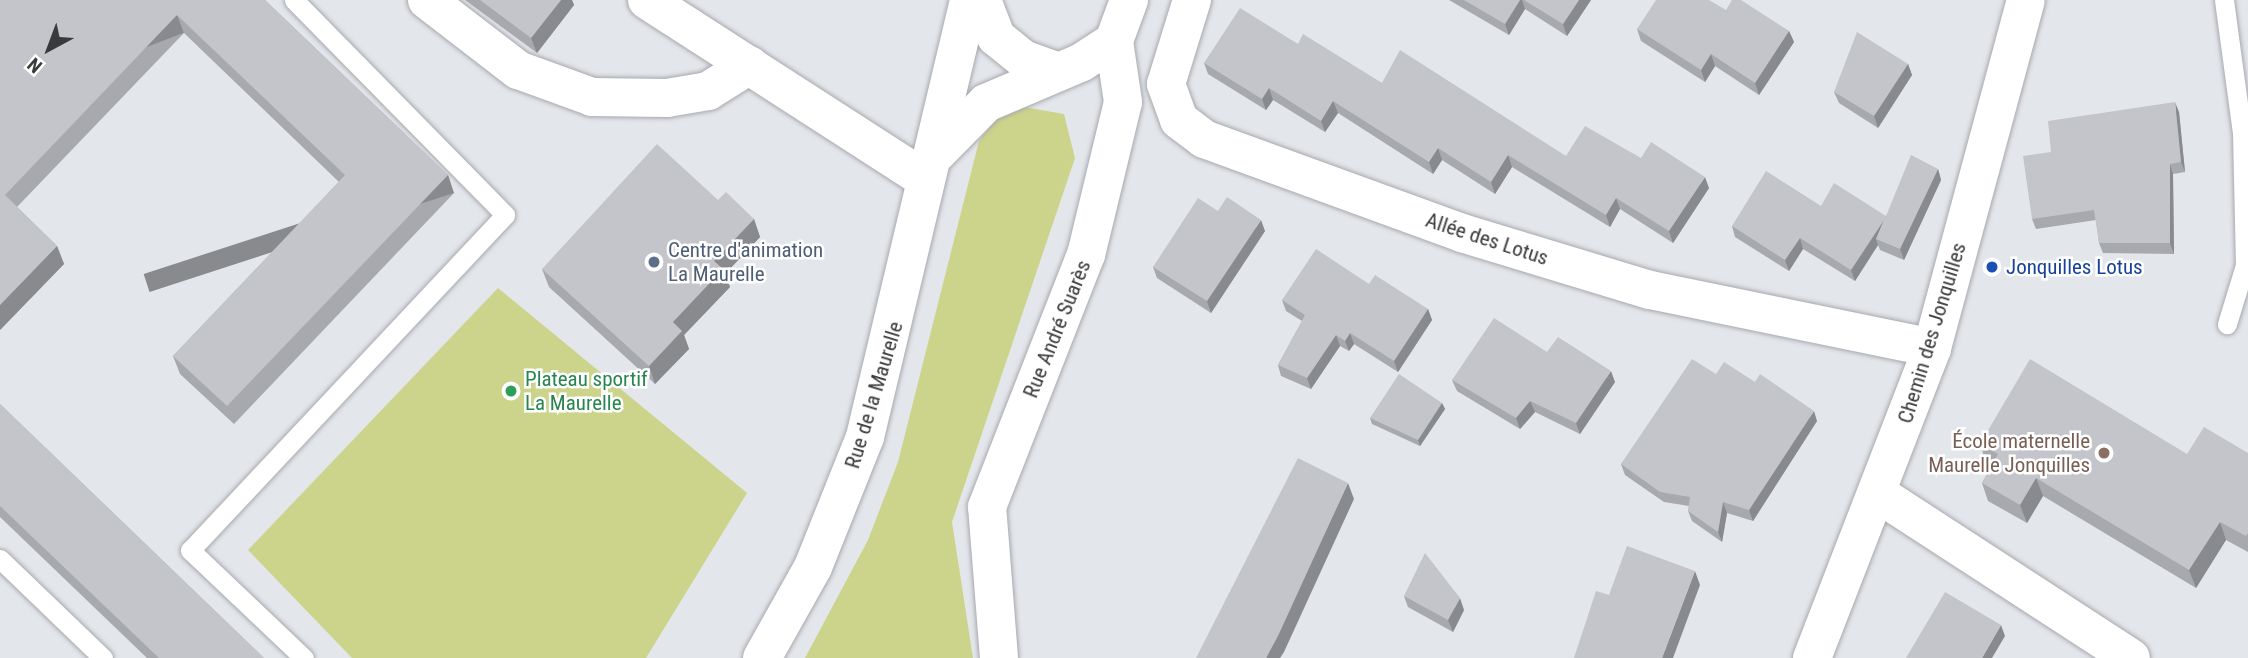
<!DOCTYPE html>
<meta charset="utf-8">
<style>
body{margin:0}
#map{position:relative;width:2248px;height:658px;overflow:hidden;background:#e3e6eb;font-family:"Roboto Condensed",sans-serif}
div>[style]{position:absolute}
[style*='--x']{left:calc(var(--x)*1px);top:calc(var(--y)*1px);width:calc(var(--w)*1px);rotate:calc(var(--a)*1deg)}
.green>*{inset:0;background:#ccd48b}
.roads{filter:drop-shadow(0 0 2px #a7a9af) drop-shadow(0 0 2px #a7a9af)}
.service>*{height:19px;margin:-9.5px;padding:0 9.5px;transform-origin:9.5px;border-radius:9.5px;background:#fff}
.minor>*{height:38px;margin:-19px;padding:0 19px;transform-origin:19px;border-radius:19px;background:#fff}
.tertiary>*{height:38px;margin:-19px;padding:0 19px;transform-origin:19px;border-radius:19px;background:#fff}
.wall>*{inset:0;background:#a8a9af}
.shaded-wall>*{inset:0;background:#888a8e;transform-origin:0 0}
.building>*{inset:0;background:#c3c5cb}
.dots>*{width:19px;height:19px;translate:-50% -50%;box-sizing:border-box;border:4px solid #fff;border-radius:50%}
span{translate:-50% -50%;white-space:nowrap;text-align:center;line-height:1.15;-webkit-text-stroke:5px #fff;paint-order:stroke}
.street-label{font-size:21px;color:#393a3c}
.service-label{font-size:21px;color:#4e5e75}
.left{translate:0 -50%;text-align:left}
.transit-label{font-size:21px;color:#164399}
.leisure-label{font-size:21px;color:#27864d}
.education-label{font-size:21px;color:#785e54}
.right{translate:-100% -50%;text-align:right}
.north{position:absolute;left:14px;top:14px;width:70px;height:70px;-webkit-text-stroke:5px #fff;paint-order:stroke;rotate:221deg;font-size:19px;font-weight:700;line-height:28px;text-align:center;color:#393a3c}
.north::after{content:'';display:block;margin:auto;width:24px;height:32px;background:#393a3c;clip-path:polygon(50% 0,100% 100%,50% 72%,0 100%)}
</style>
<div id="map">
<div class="green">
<div style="clip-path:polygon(1018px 106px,1064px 114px,1075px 158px,952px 522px,973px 658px,805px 658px,868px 540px,898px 462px,979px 141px,997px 117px)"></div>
<div style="clip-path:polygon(498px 288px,747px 493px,646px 658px,352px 658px,248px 550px)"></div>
</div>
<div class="roads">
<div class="service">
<div style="--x:294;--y:0;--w:301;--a:45.5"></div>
<div style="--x:505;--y:215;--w:460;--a:133.2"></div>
<div style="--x:190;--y:550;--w:157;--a:43.5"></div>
<div style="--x:2224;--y:0;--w:134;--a:82.3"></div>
<div style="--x:2242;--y:133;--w:132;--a:88.7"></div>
<div style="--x:2245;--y:265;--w:62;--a:107"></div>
<div style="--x:0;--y:559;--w:143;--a:43.9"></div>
</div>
<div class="minor">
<div style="--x:427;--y:0;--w:115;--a:37.6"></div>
<div style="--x:518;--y:70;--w:79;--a:20"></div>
<div style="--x:592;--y:97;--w:75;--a:0.8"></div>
<div style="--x:667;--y:98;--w:42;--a:-9.7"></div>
<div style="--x:708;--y:91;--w:49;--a:-31.8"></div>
<div style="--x:647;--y:0;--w:331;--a:32.8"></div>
<div style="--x:1192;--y:0;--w:88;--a:107.2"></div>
<div style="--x:1166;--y:84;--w:38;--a:70"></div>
<div style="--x:1179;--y:120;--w:31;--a:37"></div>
<div style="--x:1204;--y:139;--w:275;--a:20"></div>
<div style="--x:1462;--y:233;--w:196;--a:16.9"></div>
<div style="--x:1650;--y:290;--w:288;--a:11.6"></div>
<div style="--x:1880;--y:495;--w:299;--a:33"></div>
<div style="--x:999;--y:658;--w:151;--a:-94.5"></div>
<div style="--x:987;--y:507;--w:271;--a:-68.6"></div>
<div style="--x:1086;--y:255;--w:157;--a:-76.4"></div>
<div style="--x:1123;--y:102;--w:62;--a:-98.4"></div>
<div style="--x:1812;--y:658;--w:332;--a:-68.8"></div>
<div style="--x:1932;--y:348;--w:360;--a:-74.9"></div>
</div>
<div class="tertiary">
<div style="--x:982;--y:0;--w:40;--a:69"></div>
<div style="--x:996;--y:37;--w:35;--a:39"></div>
<div style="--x:1023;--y:59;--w:35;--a:20"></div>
<div style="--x:932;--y:158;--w:77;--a:-45.5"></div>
<div style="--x:986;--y:103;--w:104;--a:-23.1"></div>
<div style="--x:1082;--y:62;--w:38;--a:-33"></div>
<div style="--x:1114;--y:41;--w:44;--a:-69.9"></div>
<div style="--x:762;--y:658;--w:104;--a:-60.7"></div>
<div style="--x:813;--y:567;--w:140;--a:-68.2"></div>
<div style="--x:865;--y:437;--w:449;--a:-76.6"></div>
</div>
</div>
<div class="wall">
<div style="clip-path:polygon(0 0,265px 0,448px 175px,454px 193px,234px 424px,180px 374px,173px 356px,339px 182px,184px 33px,17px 207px,57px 246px,64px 264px,0 330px)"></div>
<div style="clip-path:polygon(465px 0,572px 0,574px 5px,537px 53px)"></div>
<div style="clip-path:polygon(1449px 0,1591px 0,1567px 36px,1525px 9px,1509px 35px)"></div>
<div style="clip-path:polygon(1726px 10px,1789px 31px,1794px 42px,1759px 95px,1715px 66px,1705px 82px,1641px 41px,1637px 29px)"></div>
<div style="clip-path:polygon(1298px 44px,1382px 83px,1566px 156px,1641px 158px,1709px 188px,1673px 243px,1620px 209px,1610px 227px,1512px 167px,1495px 194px,1442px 160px,1433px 174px,1338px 113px,1325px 132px,1273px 100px,1266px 110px,1208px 74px,1204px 63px)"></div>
<div style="clip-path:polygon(1908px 64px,1912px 75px,1878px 128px,1839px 103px,1834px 92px)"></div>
<div style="clip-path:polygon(2179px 112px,2185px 172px,2173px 174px,2174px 254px,2103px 253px,2099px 243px,2096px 220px,2036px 229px,2032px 219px,2051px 152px)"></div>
<div style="clip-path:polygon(1938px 169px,1941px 180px,1904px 260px,1880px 250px,1878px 245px,1855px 281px,1803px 249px,1789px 271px,1735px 237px,1732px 226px,1821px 206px,1886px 216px)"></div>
<div style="clip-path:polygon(718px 200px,754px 219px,760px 237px,725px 274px,730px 287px,684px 335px,689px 349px,655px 384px,549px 287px,542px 269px)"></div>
<div style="clip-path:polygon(1218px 211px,1265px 231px,1211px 313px,1157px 278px,1153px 267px)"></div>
<div style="clip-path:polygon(1369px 284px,1428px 309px,1432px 320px,1398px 372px,1354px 344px,1349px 351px,1340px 346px,1311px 389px,1281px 376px,1278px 365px,1302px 321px,1286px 311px,1282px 300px)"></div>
<div style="clip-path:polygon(1547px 352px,1615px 382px,1580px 434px,1535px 412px,1520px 429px,1457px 391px,1452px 380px)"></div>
<div style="clip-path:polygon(1716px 374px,1817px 421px,1753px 521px,1727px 513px,1722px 542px,1692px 521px,1688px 511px,1689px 506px,1664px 502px,1625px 475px,1621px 464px)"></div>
<div style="clip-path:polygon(1442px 403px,1445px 409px,1420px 446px,1372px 424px,1370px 418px)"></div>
<div style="clip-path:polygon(0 404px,264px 658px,147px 658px,0 517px)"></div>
<div style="clip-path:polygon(1980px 444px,2187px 454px,2248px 453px,2248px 552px,2226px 540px,2196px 588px,2043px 496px,2027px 523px,1988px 501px,1982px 483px,1992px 465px,1986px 462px)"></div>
<div style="clip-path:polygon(1404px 596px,1464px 610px,1453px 632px,1408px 607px)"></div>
</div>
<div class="shaded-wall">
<div style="clip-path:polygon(561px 0,572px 0,574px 5px,537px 53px,531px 38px)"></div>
<div style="clip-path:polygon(1520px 0,1522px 0,1525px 9px,1509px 35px,1505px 24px)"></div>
<div style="clip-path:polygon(1579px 0,1591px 0,1567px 36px,1563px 24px)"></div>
<div style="left:177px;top:15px;width:19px;height:249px;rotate:69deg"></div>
<div style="clip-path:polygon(1789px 31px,1794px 42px,1759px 95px,1755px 83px)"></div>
<div style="clip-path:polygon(1711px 54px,1715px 66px,1705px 82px,1701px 70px)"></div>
<div style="clip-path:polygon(1908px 64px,1912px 75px,1878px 128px,1874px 116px)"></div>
<div style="clip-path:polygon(1269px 88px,1273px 100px,1266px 110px,1262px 99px)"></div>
<div style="clip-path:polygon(1333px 101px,1338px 113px,1325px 132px,1321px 121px)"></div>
<div style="clip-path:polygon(2175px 102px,2179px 112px,2185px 172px,2181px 162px)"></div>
<div style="clip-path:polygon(1438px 148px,1442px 160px,1433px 174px,1429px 162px)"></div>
<div style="clip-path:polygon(1508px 155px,1512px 167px,1495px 194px,1491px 182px)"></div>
<div style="clip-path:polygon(2170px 164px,2173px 174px,2174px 254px,2170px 243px)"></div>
<div style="clip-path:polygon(1938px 169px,1941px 180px,1904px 260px,1900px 249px)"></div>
<div style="left:448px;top:175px;width:19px;height:320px;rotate:72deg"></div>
<div style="clip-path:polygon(1705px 177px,1709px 188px,1673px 243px,1669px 231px)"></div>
<div style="clip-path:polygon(1616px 198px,1620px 209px,1610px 227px,1606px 215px)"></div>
<div style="clip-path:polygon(754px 219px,760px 237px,725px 274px,730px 287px,684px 335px,689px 349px,655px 384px,649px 366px,673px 322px,714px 261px)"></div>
<div style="clip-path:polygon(1261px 220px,1265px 231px,1211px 313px,1207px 301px)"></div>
<div style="clip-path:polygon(1884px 220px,1876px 239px,1878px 245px,1855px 281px,1851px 270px)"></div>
<div style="clip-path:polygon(1800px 238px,1803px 249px,1789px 271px,1785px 260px)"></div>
<div style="clip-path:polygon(57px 246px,64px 264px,0 330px,0 305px)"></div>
<div style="clip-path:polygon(1428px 309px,1432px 320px,1398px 372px,1394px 361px)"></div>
<div style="clip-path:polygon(1350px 333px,1354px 344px,1349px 351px,1345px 341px)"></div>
<div style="clip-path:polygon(1336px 335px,1340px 346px,1311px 389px,1307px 378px)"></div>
<div style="clip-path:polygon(1611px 371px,1615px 382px,1580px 434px,1576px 423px)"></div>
<div style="clip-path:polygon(1530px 401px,1535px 412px,1520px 429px,1516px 418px)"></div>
<div style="clip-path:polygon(1442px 403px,1445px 409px,1420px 446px,1418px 440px)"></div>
<div style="clip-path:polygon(1814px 411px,1817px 421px,1753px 521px,1749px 510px)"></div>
<div style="clip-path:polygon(2036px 478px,2043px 496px,2027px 523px,2020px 505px)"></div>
<div style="clip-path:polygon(1348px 483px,1354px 499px,1284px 652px,1280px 658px,1266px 658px)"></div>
<div style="clip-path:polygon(1723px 502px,1727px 513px,1722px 542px,1718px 532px)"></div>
<div style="clip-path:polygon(2220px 522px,2226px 540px,2196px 588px,2189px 570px)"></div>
<div style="clip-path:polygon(1695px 571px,1700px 585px,1673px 658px,1662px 658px)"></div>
<div style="clip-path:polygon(1460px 598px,1464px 610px,1453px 632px,1448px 620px)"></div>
<div style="clip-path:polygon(2001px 625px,2005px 636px,1992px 658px,1982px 658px)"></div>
</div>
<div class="building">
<div style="clip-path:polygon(0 0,265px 0,448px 175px,227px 406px,173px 356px,345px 175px,177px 15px,5px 195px,57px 246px,0 305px)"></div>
<div style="clip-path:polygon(480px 0,561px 0,531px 38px)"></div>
<div style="clip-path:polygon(1464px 0,1520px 0,1505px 24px)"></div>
<div style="clip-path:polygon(1524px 0,1579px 0,1563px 24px)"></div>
<div style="clip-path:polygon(1656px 0,1709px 0,1726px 10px,1732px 0,1741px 0,1789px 31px,1755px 83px,1711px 54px,1701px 70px,1637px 29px)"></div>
<div style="clip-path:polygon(1240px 8px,1298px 44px,1303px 34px,1382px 83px,1400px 50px,1566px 156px,1585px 126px,1641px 158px,1651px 142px,1705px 177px,1669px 231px,1616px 198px,1606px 215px,1508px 155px,1491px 182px,1438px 148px,1429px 162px,1333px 101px,1321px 121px,1269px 88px,1262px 99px,1204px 63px)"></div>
<div style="clip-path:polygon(1857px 32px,1908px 64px,1874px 116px,1834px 92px)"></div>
<div style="clip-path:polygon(2175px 102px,2181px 162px,2170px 164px,2170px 243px,2099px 243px,2094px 210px,2032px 219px,2023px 156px,2051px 152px,2048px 121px)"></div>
<div style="clip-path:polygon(657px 144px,718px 200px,726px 192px,754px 219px,714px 261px,723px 269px,673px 322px,682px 331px,649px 366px,542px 269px)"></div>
<div style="clip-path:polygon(1911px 155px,1938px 169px,1900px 249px,1876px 239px,1884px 220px,1851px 270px,1800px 238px,1785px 260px,1732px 226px,1766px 171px,1821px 206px,1834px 183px,1886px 216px)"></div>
<div style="clip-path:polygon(1227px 197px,1261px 220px,1207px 301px,1153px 267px,1198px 198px,1218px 211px)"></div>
<div style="clip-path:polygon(1316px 249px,1369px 284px,1375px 275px,1428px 309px,1394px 361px,1350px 333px,1345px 341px,1336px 335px,1307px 378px,1278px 365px,1305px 315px,1282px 300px)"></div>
<div style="clip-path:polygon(1494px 318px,1547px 352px,1558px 337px,1611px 371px,1576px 423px,1530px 401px,1516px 418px,1452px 380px)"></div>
<div style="clip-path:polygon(1692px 359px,1716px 374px,1724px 362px,1755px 382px,1760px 374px,1814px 411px,1749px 510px,1723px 502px,1718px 532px,1688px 511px,1690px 497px,1660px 492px,1621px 464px)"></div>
<div style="clip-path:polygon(2030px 359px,2187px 454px,2204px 427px,2248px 453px,2248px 533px,2246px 536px,2220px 522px,2189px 570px,2036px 478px,2020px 505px,1982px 483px,1998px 454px,1980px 444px)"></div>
<div style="clip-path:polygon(1399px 374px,1442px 403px,1418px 440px,1370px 418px)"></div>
<div style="clip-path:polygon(0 404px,264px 658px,159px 658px,0 506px)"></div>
<div style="clip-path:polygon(1298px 458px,1348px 483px,1278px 636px,1266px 658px,1196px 658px)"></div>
<div style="clip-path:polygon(1627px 546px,1695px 571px,1662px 658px,1574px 658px,1596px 591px,1609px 595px)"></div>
<div style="clip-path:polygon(1425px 553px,1460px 598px,1448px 620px,1404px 596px)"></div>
<div style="clip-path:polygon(1945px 592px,2001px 625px,1982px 658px,1906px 658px)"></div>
</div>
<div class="dots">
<div style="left:654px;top:262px;background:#5c6f8a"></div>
<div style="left:1992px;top:267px;background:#1a4fb4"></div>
<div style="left:511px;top:391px;background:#2e9e5b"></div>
<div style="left:2104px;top:453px;background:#8d6e63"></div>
</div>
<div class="street-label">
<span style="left:1487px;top:239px;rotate:18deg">Allée des Lotus</span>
<span style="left:1057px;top:329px;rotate:-68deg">Rue André Suarès</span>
<span style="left:1932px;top:333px;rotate:-73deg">Chemin des Jonquilles</span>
<span style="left:874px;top:395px;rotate:-73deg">Rue de la Maurelle</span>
</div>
<div class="service-label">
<span class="left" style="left:668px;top:262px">Centre d'animation<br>La Maurelle</span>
</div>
<div class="transit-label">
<span class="left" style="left:2006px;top:267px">Jonquilles Lotus</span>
</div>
<div class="leisure-label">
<span class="left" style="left:525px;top:391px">Plateau sportif<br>La Maurelle</span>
</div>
<div class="education-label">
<span class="right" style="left:2090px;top:453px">École maternelle<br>Maurelle Jonquilles</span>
</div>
<div class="north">N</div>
</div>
